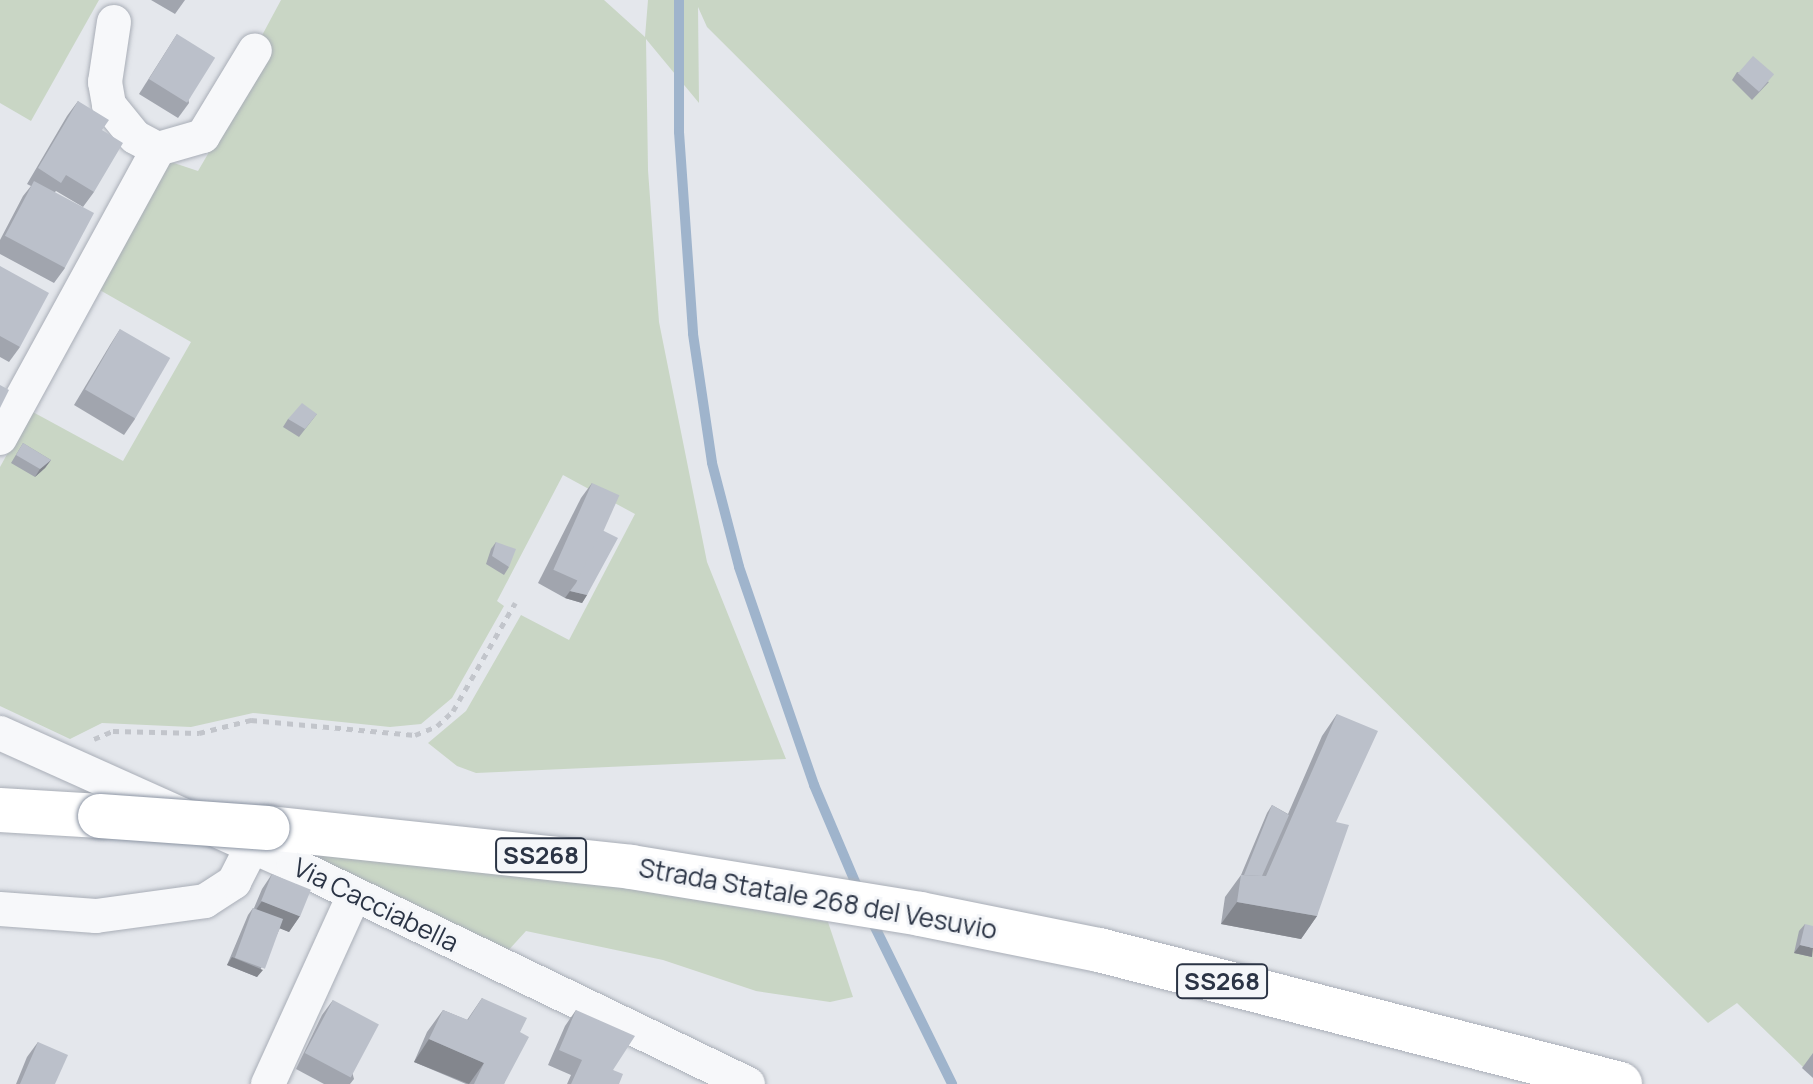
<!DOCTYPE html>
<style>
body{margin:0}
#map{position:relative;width:1813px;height:1084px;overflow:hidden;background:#e4e7ec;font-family:Manrope,sans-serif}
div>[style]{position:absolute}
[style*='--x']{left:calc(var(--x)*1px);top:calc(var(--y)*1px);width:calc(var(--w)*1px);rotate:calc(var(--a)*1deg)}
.green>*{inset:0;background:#c9d6c5}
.stream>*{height:10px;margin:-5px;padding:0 5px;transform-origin:5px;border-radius:5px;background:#9fb4cc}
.path>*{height:5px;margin-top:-2.5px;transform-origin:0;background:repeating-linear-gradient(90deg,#c2c5cb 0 6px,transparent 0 12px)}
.roads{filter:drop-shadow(0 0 2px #a9aeb7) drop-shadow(0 0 2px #a9aeb7)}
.street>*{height:34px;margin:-17px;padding:0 17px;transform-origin:17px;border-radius:17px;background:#f7f8fa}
.highway>*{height:44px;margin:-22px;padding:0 22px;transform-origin:22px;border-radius:22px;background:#fff}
.bridges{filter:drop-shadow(0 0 2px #8b94a3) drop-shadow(0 0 2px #8b94a3)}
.highway-bridge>*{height:44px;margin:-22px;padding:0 22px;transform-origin:22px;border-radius:22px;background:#fff}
.wall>*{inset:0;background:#a1a5ae}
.shaded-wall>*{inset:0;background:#83868d}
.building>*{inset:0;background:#bbc0ca;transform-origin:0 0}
span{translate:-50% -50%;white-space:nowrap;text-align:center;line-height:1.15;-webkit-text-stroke:6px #f4f6f9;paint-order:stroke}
.shield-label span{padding:2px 6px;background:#f4f6f9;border:2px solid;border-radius:6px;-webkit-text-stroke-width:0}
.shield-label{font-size:24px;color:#2b3445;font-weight:700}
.street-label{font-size:26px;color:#2b3445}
</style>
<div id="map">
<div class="green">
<div style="clip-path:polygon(0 0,99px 0,31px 121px,0 103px)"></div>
<div style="clip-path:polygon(281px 0,604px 0,645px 37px,648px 0,1813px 0,1813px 1055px,1803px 1067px,1737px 1003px,1708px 1023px,707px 27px,698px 7px,699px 103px,646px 39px,648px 170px,659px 322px,707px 562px,786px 759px,476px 773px,457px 766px,428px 743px,466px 711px,521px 615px,569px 640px,635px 514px,563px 475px,497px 601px,504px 606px,452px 698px,421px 724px,390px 727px,253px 713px,191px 727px,102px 723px,70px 739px,0 706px,0 467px,31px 411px,123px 461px,191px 342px,98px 289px,165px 160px,198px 171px,268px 51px,259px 41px)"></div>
<div style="clip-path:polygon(277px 849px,594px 883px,828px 922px,853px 997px,830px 1002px,756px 991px,663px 960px,526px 931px,506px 953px)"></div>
</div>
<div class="stream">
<div style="--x:679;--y:0;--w:132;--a:90"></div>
<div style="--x:679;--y:132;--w:202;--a:86"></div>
<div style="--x:693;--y:334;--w:130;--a:81.6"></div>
<div style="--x:712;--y:463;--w:107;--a:75.4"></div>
<div style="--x:739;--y:567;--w:231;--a:71"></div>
<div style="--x:814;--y:785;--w:115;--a:67"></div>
<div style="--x:870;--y:917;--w:186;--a:63.8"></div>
</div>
<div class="path">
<div style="--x:94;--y:739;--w:21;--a:-23"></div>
<div style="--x:113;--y:731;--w:86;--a:1.3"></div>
<div style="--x:199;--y:733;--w:54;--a:-14"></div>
<div style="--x:251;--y:720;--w:165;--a:5.2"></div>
<div style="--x:415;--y:735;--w:24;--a:-22"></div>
<div style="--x:437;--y:726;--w:22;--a:-43"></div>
<div style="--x:453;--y:711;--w:125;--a:-60.1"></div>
</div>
<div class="roads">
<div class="street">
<div style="--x:114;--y:22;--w:61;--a:98.5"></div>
<div style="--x:105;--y:82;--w:23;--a:80"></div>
<div style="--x:109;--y:105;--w:41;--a:50.9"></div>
<div style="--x:135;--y:137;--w:26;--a:28"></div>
<div style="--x:0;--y:438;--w:329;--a:-61.3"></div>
<div style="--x:158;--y:149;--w:47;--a:-16.1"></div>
<div style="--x:203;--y:136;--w:100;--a:-58.8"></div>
<div style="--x:0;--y:733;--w:322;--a:24.2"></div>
<div style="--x:294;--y:865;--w:504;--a:25.75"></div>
<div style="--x:0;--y:909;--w:96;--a:4.2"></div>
<div style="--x:96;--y:916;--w:110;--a:-7.8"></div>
<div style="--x:205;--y:901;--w:35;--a:-33"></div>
<div style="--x:234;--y:882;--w:39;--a:-63"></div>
<div style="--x:268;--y:1084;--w:208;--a:-65.5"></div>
</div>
<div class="highway">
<div style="--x:0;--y:810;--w:100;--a:3.4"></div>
<div style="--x:268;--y:828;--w:365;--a:6.1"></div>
<div style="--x:631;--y:867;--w:293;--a:9.2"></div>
<div style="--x:920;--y:914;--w:183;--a:11.4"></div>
<div style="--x:1099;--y:950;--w:538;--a:14.42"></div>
</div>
</div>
<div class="bridges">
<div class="highway-bridge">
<div style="--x:100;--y:816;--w:168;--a:4.1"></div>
</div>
</div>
<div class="wall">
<div style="clip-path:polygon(151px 0,185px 0,175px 14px)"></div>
<div style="clip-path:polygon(177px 34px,189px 103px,178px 118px,139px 94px)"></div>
<div style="clip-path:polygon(1737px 72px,1769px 82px,1752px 100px,1732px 80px)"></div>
<div style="clip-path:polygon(78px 101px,102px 130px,94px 192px,83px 207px,56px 191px,55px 192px,65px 268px,54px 283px,0 254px,0 240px,23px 196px,31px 186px,27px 184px,67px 116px)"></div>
<div style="clip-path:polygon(0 266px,20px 347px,9px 362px,0 357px)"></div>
<div style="clip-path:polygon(120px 329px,135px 419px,124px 435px,74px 405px,110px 345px)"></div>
<div style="clip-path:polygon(317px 414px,299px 437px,283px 427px,288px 419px)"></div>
<div style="clip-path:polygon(23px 443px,51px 460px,45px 468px,35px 477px,11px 463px)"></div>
<div style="clip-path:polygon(592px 483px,602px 530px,587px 595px,582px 603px,565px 598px,538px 583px,581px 498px)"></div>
<div style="clip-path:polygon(496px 542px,509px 567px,504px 575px,486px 564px,491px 549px)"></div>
<div style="clip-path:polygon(1337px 714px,1336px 822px,1317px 916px,1301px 939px,1221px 924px,1225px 897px,1241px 875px,1267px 813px,1272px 805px,1288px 814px,1322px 736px)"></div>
<div style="clip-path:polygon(272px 874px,300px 916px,289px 932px,280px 928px,257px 977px,227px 965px,248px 915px,253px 908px,254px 908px,262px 889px)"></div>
<div style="clip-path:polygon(1805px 924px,1812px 957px,1794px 953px,1799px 931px)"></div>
<div style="clip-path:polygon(482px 998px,520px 1032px,504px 1084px,466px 1084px,414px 1062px,427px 1032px,443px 1010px,467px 1020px)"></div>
<div style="clip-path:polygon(333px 1000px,354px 1079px,350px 1084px,324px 1084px,296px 1069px,322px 1015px)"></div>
<div style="clip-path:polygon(576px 1010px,613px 1070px,619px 1084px,567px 1084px,571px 1075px,548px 1065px,565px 1026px)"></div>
<div style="clip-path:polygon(38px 1042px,55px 1084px,16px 1084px,27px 1057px)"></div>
<div style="clip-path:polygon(1813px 1053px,1813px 1078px,1802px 1068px)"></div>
</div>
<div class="shaded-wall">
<div style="clip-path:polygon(51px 460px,45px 468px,35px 477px,40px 469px)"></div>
<div style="clip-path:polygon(570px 591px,587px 595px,582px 603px,565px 598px)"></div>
<div style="clip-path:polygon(262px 901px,300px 916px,289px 932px,251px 917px)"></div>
<div style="clip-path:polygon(1237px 902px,1317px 916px,1301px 939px,1221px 924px)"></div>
<div style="clip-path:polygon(1800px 945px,1813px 948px,1812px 957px,1794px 953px)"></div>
<div style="clip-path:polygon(232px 957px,263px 970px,257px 977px,227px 965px)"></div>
<div style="clip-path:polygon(429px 1039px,484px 1063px,469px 1084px,414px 1062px)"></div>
</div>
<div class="building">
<div style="left:177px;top:34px;width:45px;height:53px;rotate:32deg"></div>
<div style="left:1753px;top:56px;width:28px;height:23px;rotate:41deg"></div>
<div style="clip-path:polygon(78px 101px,109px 120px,102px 130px,123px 143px,94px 192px,66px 175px,61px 183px,38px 168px)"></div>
<div style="left:34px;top:181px;width:68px;height:62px;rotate:28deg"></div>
<div style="clip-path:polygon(0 266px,49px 293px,20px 347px,0 336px)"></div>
<div style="left:120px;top:329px;width:58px;height:70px;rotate:30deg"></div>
<div style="clip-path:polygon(0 385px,9px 390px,0 408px)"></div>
<div style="clip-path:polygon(302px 403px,317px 414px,305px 429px,288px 419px)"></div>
<div style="clip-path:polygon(23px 443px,51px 460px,40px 469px,16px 455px)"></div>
<div style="left:592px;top:483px;width:30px;height:95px;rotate:24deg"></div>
<div style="clip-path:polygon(602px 530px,618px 538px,587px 595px,570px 591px,576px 583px)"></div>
<div style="clip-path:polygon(496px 542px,516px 549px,509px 567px,492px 556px)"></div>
<div style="clip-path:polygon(1337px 714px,1378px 731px,1336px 822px,1349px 825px,1317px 916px,1237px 902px,1241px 875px,1266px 876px)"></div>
<div style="clip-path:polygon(1272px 805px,1289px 815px,1262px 876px,1244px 875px)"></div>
<div style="left:272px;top:874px;width:42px;height:29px;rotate:22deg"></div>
<div style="left:253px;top:908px;width:32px;height:53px;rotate:20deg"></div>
<div style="clip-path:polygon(1805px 924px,1813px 926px,1813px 948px,1800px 945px)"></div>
<div style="clip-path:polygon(482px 998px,527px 1018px,520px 1032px,529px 1037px,504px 1084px,474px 1084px,484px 1063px,429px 1039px,443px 1010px,468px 1020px)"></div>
<div style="left:333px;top:1000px;width:52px;height:60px;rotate:28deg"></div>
<div style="clip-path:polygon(576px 1010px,635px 1036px,613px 1070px,623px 1074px,619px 1084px,571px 1084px,582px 1060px,559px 1050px)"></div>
<div style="clip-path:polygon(38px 1042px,68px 1055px,55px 1084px,20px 1084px)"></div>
</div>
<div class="shield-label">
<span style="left:541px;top:855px">SS268</span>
<span style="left:1222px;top:981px">SS268</span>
</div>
<div class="street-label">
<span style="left:818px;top:899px;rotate:10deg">Strada Statale 268 del Vesuvio</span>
<span style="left:376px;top:905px;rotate:26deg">Via Cacciabella</span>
</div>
</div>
